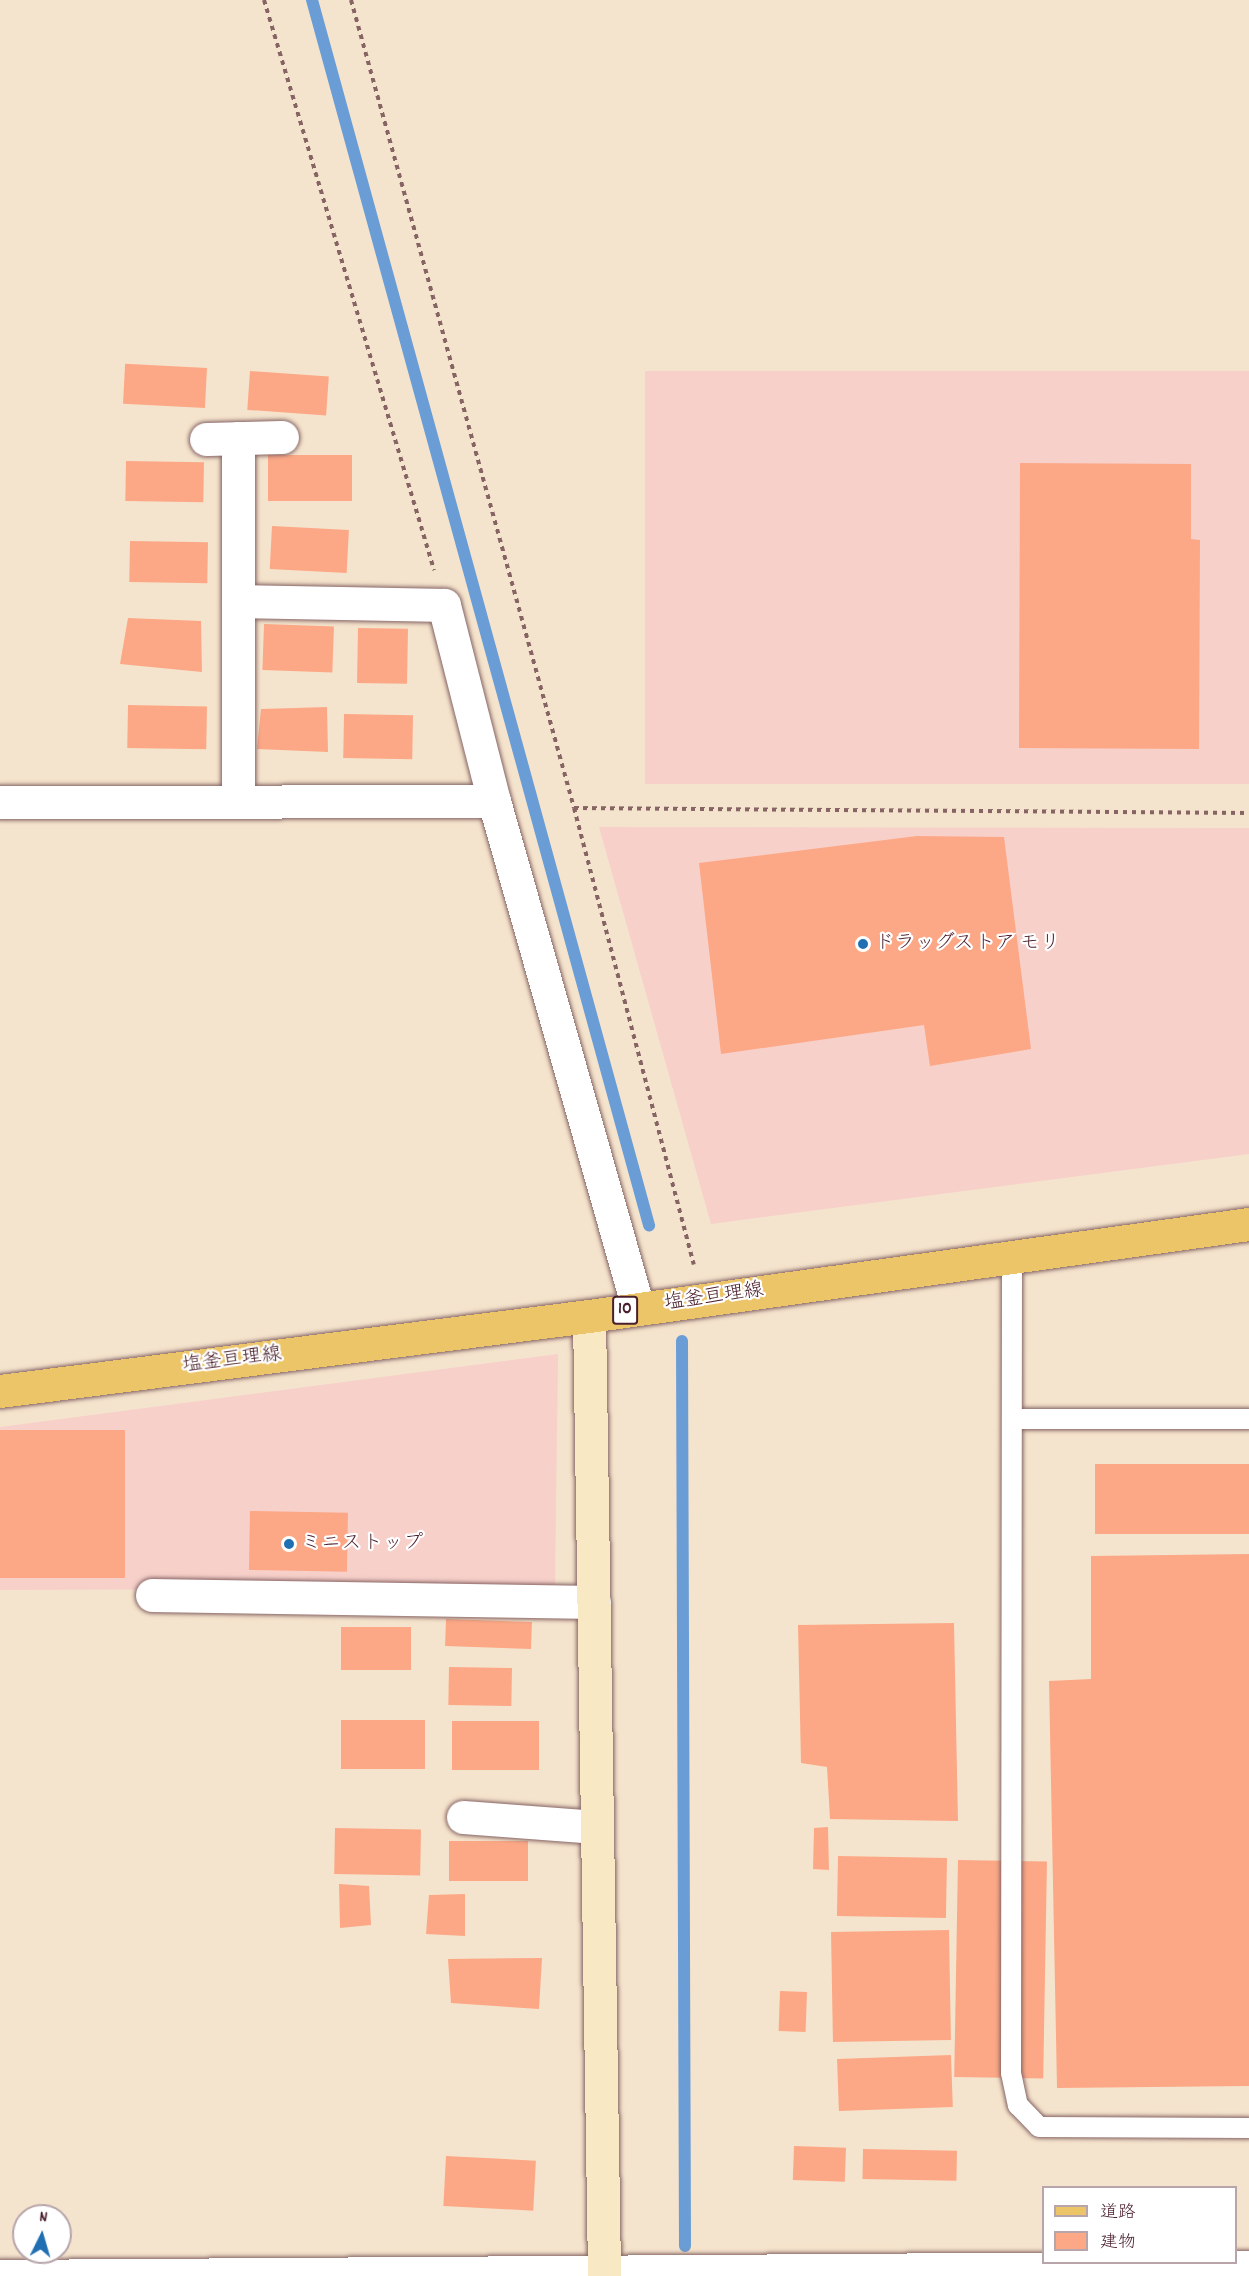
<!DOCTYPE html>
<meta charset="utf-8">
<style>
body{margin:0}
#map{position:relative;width:1249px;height:2276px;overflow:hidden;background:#f5e4cd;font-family:Dekko,"Klee One",sans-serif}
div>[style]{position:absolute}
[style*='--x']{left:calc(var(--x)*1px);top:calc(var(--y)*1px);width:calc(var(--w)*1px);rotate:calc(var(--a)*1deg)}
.built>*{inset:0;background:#f7d0ca;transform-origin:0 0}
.stream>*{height:12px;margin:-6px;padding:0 6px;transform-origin:6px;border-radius:6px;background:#6a9dd6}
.building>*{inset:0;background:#fca886;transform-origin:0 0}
.path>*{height:4px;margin-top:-2px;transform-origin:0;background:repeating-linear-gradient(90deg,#866464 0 4.5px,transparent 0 9px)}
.roads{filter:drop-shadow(0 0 2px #866464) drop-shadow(0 0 2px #866464)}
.lane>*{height:20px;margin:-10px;padding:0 10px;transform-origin:10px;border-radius:10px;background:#fff}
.street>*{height:33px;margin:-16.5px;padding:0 16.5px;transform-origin:16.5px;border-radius:16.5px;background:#fff}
.secondary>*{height:33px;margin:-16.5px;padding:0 16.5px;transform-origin:16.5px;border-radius:16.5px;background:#f8e8c3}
.primary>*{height:33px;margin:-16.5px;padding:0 16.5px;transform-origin:16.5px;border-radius:16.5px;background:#edc569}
.dots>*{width:16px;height:16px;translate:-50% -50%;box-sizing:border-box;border:3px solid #fff;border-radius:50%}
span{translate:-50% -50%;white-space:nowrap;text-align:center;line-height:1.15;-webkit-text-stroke:4.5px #fff;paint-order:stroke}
.shield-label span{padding:2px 4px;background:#fff;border:2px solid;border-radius:4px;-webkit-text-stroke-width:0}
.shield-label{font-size:18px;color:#4a1f2b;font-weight:700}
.poi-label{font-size:20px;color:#4a1f2b}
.left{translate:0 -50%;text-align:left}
.street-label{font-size:20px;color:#4a1f2b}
.legend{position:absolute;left:1042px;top:2186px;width:195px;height:78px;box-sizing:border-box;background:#fff;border:2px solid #b7a5aa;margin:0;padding:8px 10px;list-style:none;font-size:18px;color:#4a1f2b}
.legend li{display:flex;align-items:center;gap:12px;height:30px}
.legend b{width:30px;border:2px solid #b7a5aa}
.north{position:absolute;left:12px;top:2204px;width:60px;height:60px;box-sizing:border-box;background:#fff;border:2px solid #b7a5aa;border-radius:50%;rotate:5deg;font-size:16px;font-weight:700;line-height:24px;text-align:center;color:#4a1f2b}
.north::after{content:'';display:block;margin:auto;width:21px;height:27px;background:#1f6fb2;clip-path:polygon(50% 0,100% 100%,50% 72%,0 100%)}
</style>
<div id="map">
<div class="built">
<div style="left:645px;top:371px;width:604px;height:413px"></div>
<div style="clip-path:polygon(599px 827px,1249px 828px,1249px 1154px,711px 1224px)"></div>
<div style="clip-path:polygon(558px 1354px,555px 1588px,0 1590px,0 1427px)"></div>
</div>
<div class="stream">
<div style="--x:312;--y:0;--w:1271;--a:74.62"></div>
<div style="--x:682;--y:1341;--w:905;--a:89.81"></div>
</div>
<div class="building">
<div style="left:207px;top:368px;width:40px;height:82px;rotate:93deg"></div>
<div style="left:250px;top:371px;width:79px;height:39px;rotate:4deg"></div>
<div style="left:268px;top:455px;width:84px;height:46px"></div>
<div style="left:126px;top:461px;width:78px;height:40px;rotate:1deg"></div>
<div style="clip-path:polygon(1020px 463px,1191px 464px,1191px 539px,1200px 540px,1199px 749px,1019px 748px)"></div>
<div style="left:272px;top:526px;width:77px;height:43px;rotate:3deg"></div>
<div style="left:130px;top:541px;width:78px;height:41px;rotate:1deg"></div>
<div style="clip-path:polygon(128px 618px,201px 621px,202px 672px,120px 664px)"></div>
<div style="left:264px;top:624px;width:70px;height:46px;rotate:2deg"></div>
<div style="left:358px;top:628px;width:50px;height:55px;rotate:1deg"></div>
<div style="left:128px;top:705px;width:79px;height:43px;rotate:1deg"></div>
<div style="clip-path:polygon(327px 707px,328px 752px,257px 749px,261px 709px)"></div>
<div style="left:344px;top:714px;width:69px;height:44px;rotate:1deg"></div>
<div style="clip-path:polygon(917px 836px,1004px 837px,1031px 1049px,930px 1066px,924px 1025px,721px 1054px,699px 863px)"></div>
<div style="left:0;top:1430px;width:125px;height:148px"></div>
<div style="left:1095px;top:1464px;width:154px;height:70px"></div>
<div style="left:250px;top:1511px;width:98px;height:59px;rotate:1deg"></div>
<div style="clip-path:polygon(1249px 1554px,1249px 2086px,1057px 2088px,1049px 1681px,1091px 1679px,1091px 1556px)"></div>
<div style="left:446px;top:1619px;width:86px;height:27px;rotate:2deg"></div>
<div style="clip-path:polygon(954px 1623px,958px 1821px,830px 1819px,827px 1767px,801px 1763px,798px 1625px)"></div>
<div style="left:411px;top:1627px;width:43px;height:70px;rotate:90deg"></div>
<div style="left:449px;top:1667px;width:63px;height:38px;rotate:1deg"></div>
<div style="left:425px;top:1720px;width:49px;height:84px;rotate:90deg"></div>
<div style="left:452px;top:1721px;width:87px;height:49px"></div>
<div style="clip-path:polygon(828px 1827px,829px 1870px,813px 1869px,814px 1828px)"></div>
<div style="left:335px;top:1828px;width:86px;height:46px;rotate:1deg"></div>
<div style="left:449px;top:1841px;width:79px;height:40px"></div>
<div style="left:838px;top:1856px;width:109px;height:60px;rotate:1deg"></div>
<div style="left:958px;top:1860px;width:89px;height:217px;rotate:1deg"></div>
<div style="clip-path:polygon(339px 1884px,369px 1886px,371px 1925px,340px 1928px)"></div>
<div style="clip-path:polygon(465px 1894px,465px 1936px,426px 1934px,429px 1895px)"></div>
<div style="left:949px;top:1930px;width:110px;height:118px;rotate:89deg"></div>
<div style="clip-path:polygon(542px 1958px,539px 2009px,451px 2003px,448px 1959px)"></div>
<div style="left:780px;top:1991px;width:27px;height:40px;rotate:2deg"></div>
<div style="left:951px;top:2055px;width:52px;height:114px;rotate:88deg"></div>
<div style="left:794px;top:2146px;width:52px;height:34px;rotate:2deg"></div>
<div style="left:863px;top:2149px;width:94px;height:30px;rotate:1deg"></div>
<div style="left:446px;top:2156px;width:90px;height:50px;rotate:3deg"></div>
</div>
<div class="path">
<div style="--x:264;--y:0;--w:595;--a:73.39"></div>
<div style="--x:351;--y:0;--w:838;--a:74.57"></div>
<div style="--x:574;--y:808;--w:472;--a:75.3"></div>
<div style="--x:574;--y:808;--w:675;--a:0.42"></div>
</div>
<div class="roads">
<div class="lane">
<div style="--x:1012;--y:1257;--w:816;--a:90.07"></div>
<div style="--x:1011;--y:2073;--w:33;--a:78"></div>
<div style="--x:1018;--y:2105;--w:30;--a:46"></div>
<div style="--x:1039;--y:2127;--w:210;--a:0.3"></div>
<div style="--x:1012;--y:1419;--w:237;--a:0"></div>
</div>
<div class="street">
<div style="--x:238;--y:438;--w:363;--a:90"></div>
<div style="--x:206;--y:439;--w:76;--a:-1.5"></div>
<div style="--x:238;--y:601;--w:206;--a:1.1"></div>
<div style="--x:444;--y:605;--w:202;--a:75.7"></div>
<div style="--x:494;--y:801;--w:527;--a:74.14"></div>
<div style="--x:0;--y:802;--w:494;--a:-0.1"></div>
<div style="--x:152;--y:1595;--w:442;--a:0.9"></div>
<div style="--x:463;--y:1817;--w:134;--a:4.3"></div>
<div style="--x:0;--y:2276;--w:1249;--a:-0.41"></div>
</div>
<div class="secondary">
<div style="--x:589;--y:1316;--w:960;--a:89.1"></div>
</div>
<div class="primary">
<div style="--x:0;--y:1391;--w:594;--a:-7.26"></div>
<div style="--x:589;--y:1316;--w:666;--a:-7.94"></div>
</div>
</div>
<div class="dots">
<div style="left:863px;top:944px;background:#1f6fb2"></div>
<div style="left:289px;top:1544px;background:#1f6fb2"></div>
</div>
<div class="shield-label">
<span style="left:625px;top:1310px">10</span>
</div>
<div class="poi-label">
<span class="left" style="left:875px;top:944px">ドラッグストア モリ</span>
<span class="left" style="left:301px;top:1544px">ミニストップ</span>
</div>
<div class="street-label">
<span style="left:714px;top:1298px;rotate:-8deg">塩釜亘理線</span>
<span style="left:232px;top:1361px;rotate:-7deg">塩釜亘理線</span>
</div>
<ul class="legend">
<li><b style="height:8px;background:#edc569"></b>道路</li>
<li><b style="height:16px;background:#fca886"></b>建物</li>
</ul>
<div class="north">N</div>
</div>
